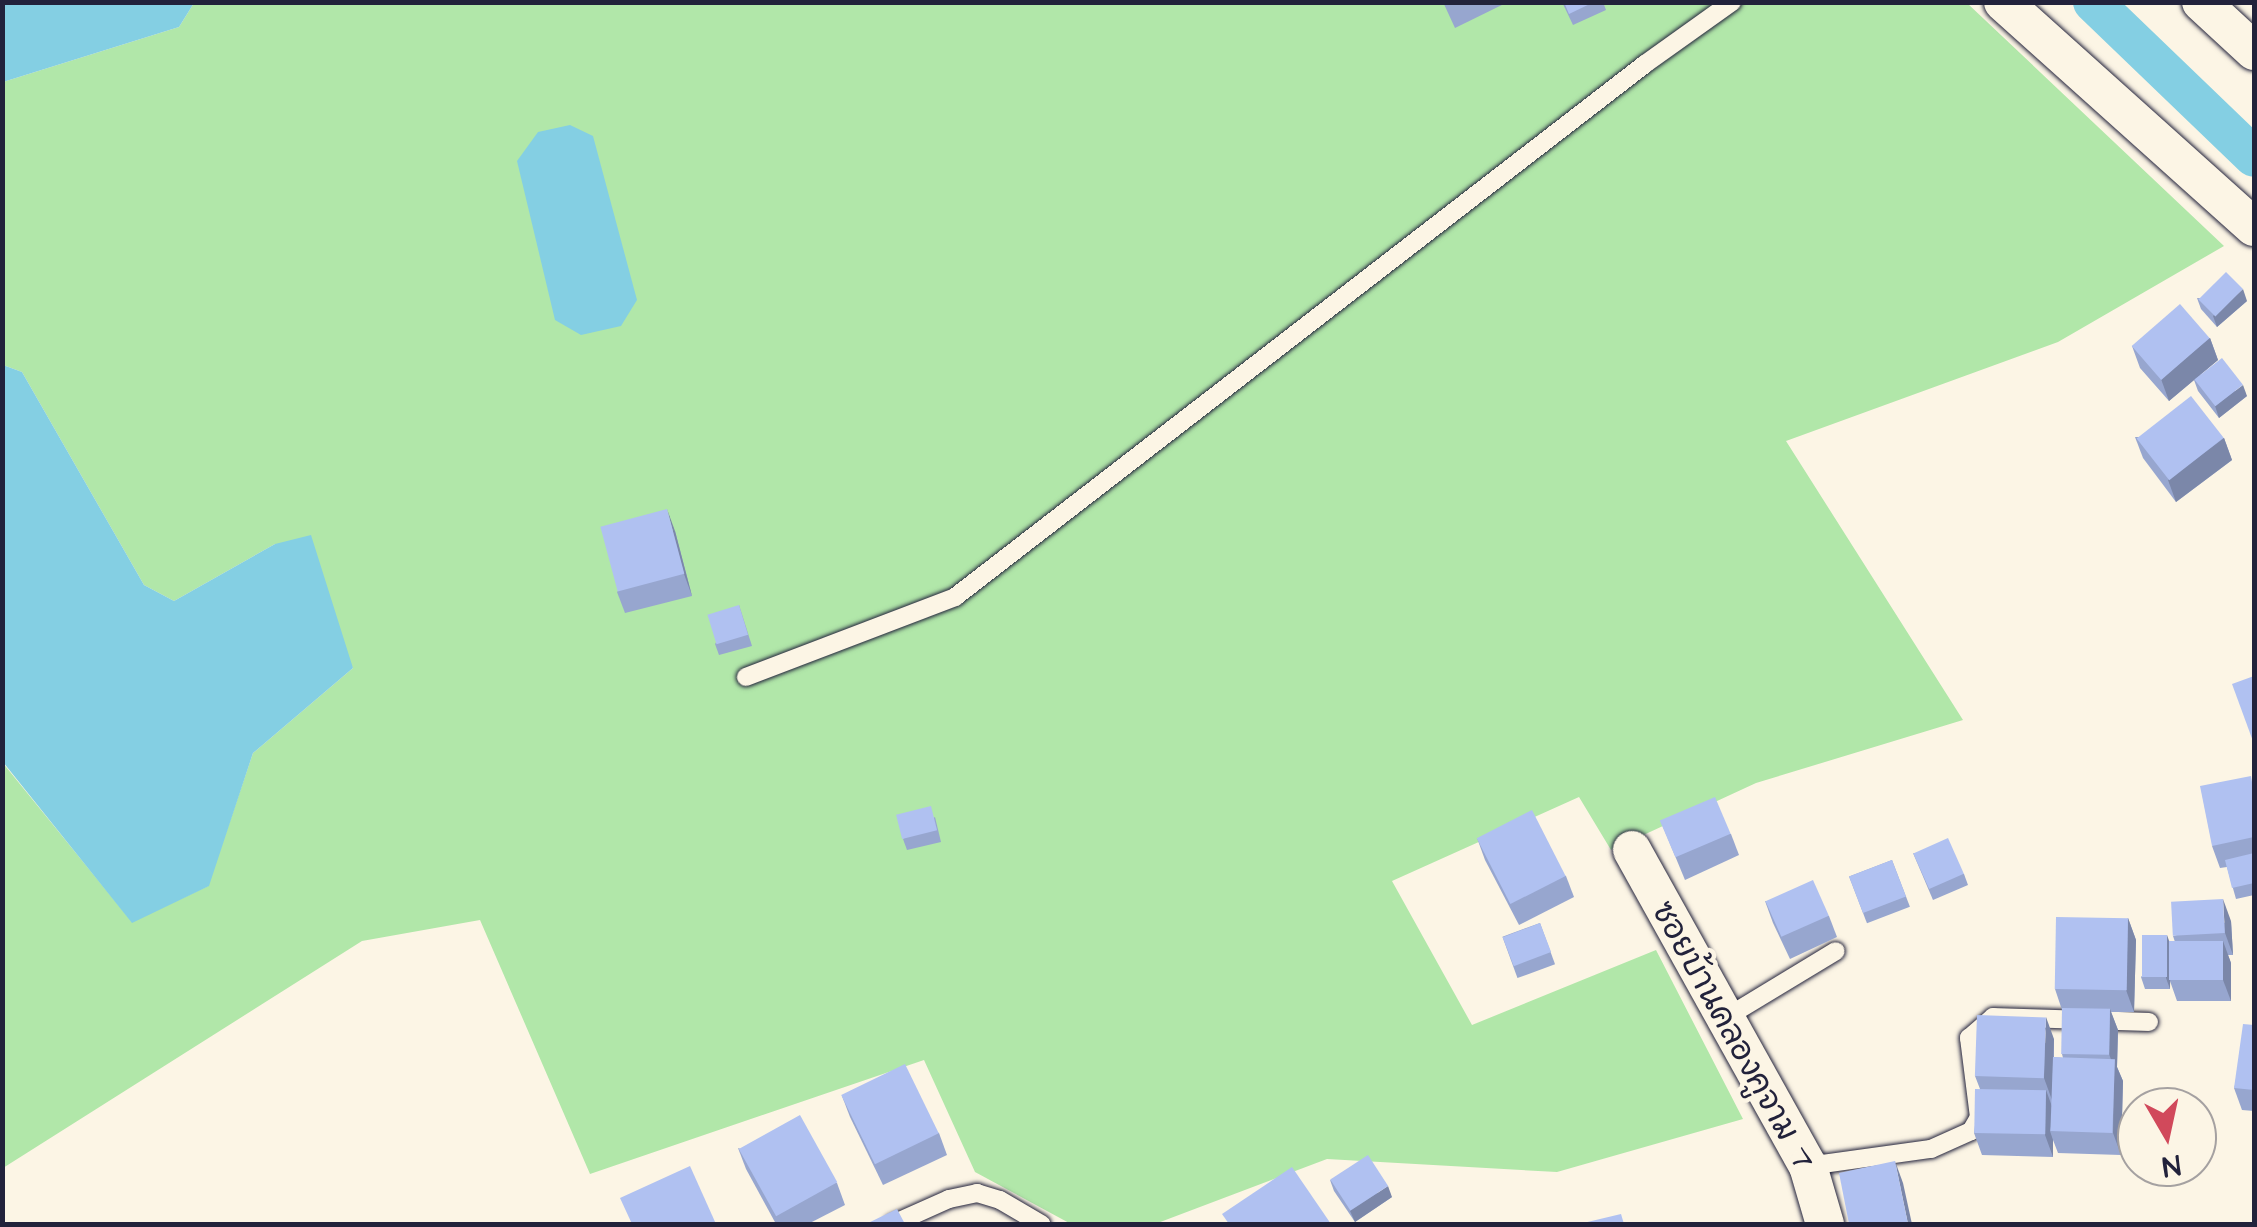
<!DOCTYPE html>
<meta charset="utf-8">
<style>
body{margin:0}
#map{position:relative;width:2257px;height:1227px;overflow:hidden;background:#fcf5e5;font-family:"Architects Daughter","Playpen Sans Thai",sans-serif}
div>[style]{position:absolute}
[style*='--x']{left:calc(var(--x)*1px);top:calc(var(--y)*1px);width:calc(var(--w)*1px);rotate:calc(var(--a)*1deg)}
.green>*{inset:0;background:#b1e7a9}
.water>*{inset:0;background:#84cfe3}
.canal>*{height:40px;margin:-20px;padding:0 20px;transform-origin:20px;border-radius:20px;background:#84cfe3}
.roads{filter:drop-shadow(0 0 2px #22223b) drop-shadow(0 0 2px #22223b)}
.service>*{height:18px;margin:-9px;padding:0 9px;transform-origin:9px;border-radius:9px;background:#fcf5e5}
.minor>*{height:38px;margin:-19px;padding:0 19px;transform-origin:19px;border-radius:19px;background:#fcf5e5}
.wall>*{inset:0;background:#97a6cf;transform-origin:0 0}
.shaded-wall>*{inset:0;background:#7b87a9}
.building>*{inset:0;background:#b0c1f1;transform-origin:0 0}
span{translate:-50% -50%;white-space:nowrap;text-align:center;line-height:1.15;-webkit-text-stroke:9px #fcf5e5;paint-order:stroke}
.street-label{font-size:32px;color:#22223b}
.frame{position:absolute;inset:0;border:5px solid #22223b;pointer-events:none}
.north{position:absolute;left:2117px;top:1087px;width:100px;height:100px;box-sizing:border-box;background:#fcf5e5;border:2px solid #a5a1a1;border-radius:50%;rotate:171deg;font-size:28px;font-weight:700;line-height:40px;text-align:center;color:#22223b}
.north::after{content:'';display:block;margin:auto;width:35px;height:45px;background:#d1495b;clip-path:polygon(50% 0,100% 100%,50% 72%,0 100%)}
</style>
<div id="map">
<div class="green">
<i style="clip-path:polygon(194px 3px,1967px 3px,2224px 246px,2058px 342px,1786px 441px,1963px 720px,1756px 783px,1611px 850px,1579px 797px,1392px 881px,1472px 1025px,1656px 950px,1743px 1119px,1557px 1172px,1327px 1159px,1155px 1224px,1071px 1224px,975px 1172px,924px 1060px,590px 1174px,480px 920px,362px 941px,3px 1168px,2px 762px,132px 922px,208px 886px,253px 753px,353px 668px,275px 544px,174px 601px,144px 585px,22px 372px,3px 365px,3px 82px,179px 27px)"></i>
</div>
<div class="water">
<i style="clip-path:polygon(3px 2px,194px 2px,194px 3px,179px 27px,3px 82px)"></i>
<i style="clip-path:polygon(570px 125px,593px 136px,637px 300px,621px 326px,581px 335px,555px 320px,517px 161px,538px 132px)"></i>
<i style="clip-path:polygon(3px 365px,22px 372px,144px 585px,174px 601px,275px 544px,311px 535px,353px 668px,253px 753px,209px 886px,132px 923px,3px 762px)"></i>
</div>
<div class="canal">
<i style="--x:2093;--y:2;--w:223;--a:43.9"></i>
</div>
<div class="roads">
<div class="service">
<i style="--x:746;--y:677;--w:224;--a:-20.9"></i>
<i style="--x:955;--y:597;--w:872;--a:-37.68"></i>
<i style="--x:1645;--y:64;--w:107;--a:-35.5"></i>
<i style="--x:1727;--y:1017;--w:127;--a:-31.2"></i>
<i style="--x:1808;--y:1166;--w:124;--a:-7.9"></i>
<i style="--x:1931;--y:1149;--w:44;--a:-24.2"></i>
<i style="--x:1971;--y:1131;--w:16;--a:-60"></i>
<i style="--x:1979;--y:1117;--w:80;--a:-97.2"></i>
<i style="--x:1969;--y:1038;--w:32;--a:-41"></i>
<i style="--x:1993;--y:1017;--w:156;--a:1.8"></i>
<i style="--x:893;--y:1224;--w:61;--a:-24.1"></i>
<i style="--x:949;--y:1199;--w:29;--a:-12"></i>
<i style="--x:977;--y:1193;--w:24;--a:17"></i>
<i style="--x:1000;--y:1200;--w:48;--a:30.3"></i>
</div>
<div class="minor">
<i style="--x:2003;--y:2;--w:337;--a:41.9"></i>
<i style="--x:2201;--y:2;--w:72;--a:42.8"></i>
<i style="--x:1632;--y:850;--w:362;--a:60.9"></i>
<i style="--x:1808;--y:1166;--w:60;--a:73.7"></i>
</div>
</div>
<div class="wall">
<i style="clip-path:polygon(1443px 2px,1508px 2px,1455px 28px)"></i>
<i style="clip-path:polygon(1562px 2px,1603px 2px,1606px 10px,1573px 25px)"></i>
<i style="clip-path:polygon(2197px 298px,2247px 301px,2217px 327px,2201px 309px)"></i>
<i style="clip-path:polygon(2210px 338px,2218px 360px,2200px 375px,2247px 396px,2219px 418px,2198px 391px,2194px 380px,2169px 401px,2140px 368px,2132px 346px)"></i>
<i style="clip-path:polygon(2135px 437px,2224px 438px,2232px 460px,2176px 502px,2143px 458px)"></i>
<i style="clip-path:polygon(675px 531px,692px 596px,625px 613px,617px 592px)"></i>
<i style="clip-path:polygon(739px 605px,752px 646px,719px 655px,715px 644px)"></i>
<i style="clip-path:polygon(2254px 786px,2254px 895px,2236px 899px,2227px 867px,2220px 868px,2212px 846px)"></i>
<i style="clip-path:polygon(935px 817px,941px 842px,907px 850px,903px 839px)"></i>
<i style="clip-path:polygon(1661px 822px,1731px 834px,1739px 855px,1685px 880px)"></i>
<i style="clip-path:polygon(1477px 838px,1566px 876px,1574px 897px,1519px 925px,1485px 860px)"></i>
<i style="clip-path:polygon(1913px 853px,1964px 874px,1968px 885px,1933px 900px)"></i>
<i style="left:1892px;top:860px;width:50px;height:46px;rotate:69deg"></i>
<i style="clip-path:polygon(1765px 901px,1829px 916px,1837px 937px,1790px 959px,1773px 923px)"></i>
<i style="clip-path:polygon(2128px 918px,2136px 940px,2134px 1012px,2111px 1012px,2118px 1030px,2117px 1067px,2123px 1081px,2121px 1155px,2058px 1153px,2053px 1140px,2053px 1157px,1982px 1155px,1974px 1133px,1980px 1089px,1975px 1076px,2054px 1039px,2054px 1057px,2063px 1058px,2062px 1054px,2062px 1010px,2055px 989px)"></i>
<i style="clip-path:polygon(2231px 921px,2233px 955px,2228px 955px,2231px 963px,2231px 1001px,2177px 1001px,2170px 981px,2170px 989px,2145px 989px,2141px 977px,2169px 943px,2175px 942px,2173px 936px)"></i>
<i style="left:1540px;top:923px;width:44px;height:40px;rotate:70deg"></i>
<i style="clip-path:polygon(2254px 1025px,2254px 1111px,2242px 1110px,2234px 1088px)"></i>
<i style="clip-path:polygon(842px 1096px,939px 1133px,947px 1155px,883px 1185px,850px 1117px)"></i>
<i style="clip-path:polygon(738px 1148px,837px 1183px,845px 1205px,808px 1224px,776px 1224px,746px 1169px)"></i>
<i style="clip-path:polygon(1330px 1180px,1392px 1197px,1355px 1222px,1334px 1191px)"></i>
</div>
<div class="shaded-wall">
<i style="clip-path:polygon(2243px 289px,2247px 301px,2217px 327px,2213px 316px)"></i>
<i style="clip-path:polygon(2210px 338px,2218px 360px,2169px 401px,2161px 379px)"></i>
<i style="clip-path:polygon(2243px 385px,2247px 396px,2219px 418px,2215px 406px)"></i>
<i style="clip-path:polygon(2224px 438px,2232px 460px,2176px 502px,2168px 480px)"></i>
<i style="clip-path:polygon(667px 509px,675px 531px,692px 596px,684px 574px)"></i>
<i style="clip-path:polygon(2223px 899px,2231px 921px,2233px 955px,2225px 933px)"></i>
<i style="clip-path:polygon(2128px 918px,2136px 940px,2134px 1012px,2126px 990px)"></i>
<i style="clip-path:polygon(2167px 935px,2171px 946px,2170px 989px,2166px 978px)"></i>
<i style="clip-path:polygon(2223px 941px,2231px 963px,2231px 1001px,2223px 980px)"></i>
<i style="clip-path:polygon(2110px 1009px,2118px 1030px,2117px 1067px,2123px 1081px,2121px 1155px,2113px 1133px,2114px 1068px,2109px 1054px)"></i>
<i style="clip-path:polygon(2046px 1017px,2054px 1039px,2052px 1100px,2044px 1078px)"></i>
<i style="clip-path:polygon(2046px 1090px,2054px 1112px,2050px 1131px,2053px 1140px,2053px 1157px,2045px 1135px)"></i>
<i style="clip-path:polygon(1895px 1161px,1903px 1183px,1912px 1224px,1908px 1224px)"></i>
<i style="clip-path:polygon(1388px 1186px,1392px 1197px,1355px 1222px,1350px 1211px)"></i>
</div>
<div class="building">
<i style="clip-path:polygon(1564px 2px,1594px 2px,1569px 14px)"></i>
<i style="left:2226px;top:272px;width:24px;height:39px;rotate:45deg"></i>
<i style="left:2180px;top:304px;width:45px;height:64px;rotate:49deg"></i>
<i style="left:2222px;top:358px;width:34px;height:35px;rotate:52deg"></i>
<i style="left:2191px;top:396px;width:53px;height:69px;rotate:52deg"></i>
<i style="left:667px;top:509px;width:67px;height:69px;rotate:75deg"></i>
<i style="left:739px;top:605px;width:31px;height:33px;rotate:73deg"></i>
<i style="clip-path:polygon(2254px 676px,2254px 744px,2232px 684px)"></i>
<i style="clip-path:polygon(2251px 776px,2254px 794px,2254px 837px,2212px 846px,2200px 786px)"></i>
<i style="left:1715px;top:797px;width:40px;height:60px;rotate:67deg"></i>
<i style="left:931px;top:806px;width:25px;height:36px;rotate:76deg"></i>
<i style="left:1532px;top:810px;width:74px;height:62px;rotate:63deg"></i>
<i style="left:1948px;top:838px;width:39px;height:38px;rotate:66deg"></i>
<i style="clip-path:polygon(2254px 853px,2254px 883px,2232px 888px,2225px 860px)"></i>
<i style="left:1892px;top:860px;width:39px;height:46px;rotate:69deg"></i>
<i style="left:1813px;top:880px;width:39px;height:52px;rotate:66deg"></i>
<i style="left:2223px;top:899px;width:34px;height:52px;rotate:87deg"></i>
<i style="left:2056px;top:917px;width:72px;height:72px;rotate:1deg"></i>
<i style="left:1540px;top:923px;width:31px;height:40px;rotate:69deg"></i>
<i style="left:2142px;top:935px;width:25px;height:42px"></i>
<i style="left:2223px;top:941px;width:39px;height:54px;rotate:90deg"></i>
<i style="left:2062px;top:1008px;width:48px;height:46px;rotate:1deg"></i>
<i style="left:1977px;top:1015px;width:69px;height:61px;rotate:2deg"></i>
<i style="clip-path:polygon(2243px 1024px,2254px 1025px,2254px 1090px,2234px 1088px)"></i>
<i style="left:2053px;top:1057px;width:62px;height:74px;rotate:2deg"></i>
<i style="left:905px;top:1064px;width:77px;height:71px;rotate:64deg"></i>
<i style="left:1975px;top:1089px;width:71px;height:44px;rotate:1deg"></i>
<i style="left:800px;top:1115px;width:77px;height:70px;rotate:61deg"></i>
<i style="left:1368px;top:1155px;width:37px;height:45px;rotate:57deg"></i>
<i style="clip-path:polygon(1895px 1161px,1908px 1224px,1849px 1224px,1839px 1173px)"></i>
<i style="clip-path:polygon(690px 1166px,716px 1224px,632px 1224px,620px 1198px)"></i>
<i style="clip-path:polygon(1292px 1167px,1331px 1224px,1229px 1224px,1222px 1214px)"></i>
<i style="clip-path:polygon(897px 1209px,905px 1224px,866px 1224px)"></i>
<i style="clip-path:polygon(1621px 1214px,1624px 1224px,1579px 1224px)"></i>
</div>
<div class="street-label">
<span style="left:1732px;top:1036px;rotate:61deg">ซอยบ้านคลองคูจาม 7</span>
</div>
<div class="frame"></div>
<div class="north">N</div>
</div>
